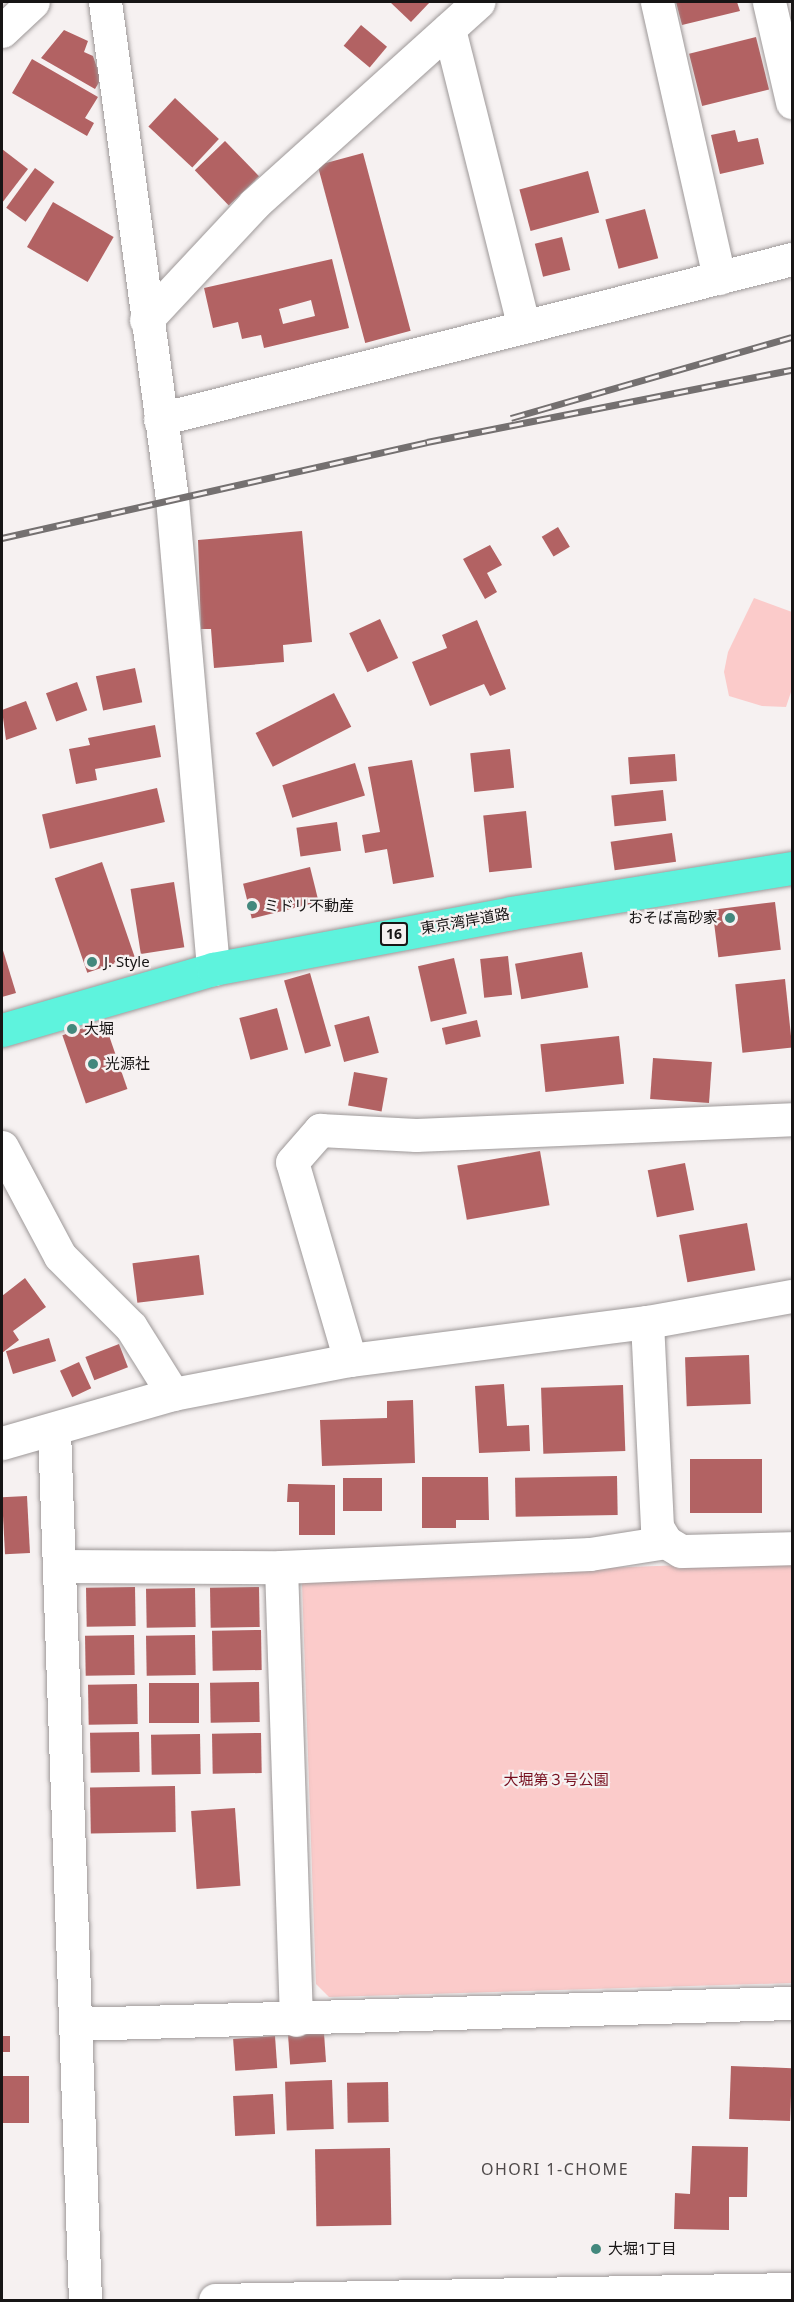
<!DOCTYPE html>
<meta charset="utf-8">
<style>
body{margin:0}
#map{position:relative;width:794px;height:2302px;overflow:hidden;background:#f6f1f1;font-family:"Noto Sans","Noto Sans JP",sans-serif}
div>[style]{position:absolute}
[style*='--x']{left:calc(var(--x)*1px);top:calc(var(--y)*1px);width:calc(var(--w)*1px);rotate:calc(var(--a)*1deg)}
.green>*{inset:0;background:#fbcbca}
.building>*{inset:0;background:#b26263;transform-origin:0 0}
.roads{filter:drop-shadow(0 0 2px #9d9898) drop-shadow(0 0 2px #9d9898)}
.minor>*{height:33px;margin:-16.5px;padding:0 16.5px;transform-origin:16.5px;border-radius:16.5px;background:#fff}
.highway>*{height:33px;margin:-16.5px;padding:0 16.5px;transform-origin:16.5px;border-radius:16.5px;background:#5ef3dd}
.rail>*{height:7px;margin-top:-3.5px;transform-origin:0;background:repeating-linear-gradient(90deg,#f6f1f1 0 14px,#747070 0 28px);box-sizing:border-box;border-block:2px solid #747070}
.dots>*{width:16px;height:16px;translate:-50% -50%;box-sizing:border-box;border:3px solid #f6f1f1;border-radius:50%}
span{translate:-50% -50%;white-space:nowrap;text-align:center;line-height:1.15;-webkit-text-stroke:4.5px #f6f1f1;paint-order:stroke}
.shield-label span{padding:2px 4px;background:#f6f1f1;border:2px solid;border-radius:4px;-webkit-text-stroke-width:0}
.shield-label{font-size:14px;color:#171515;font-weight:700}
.poi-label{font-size:15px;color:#171515}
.left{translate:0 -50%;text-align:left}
.right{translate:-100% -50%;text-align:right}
.street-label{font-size:15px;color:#171515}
.park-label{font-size:15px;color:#771020}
.neighbourhood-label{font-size:16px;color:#4e4949;letter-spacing:1.5px}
.frame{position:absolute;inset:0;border:3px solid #171515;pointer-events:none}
</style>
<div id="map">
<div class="green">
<i style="clip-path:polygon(754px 598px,792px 612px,792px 689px,786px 707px,762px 706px,729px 696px,724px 672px,728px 652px)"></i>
<i style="clip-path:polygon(792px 1561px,792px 1983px,329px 1997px,316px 1984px,302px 1583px,309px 1579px)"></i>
</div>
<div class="building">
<i style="clip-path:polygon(390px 2px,430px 2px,411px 22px)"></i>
<i style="clip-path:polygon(676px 2px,737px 2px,740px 11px,682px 25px)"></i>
<i style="left:361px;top:25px;width:34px;height:27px;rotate:40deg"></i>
<i style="clip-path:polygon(64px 30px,88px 41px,84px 52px,93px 56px,101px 79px,95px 89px,41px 58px)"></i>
<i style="left:756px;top:37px;width:54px;height:69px;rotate:76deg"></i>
<i style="clip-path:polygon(32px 59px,98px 97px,85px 118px,94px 123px,87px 136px,12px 93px)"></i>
<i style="left:175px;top:98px;width:60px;height:39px;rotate:43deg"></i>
<i style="clip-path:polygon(735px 130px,738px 142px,758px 138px,764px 164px,720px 174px,711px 135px)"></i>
<i style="left:225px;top:141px;width:49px;height:42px;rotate:46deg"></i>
<i style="clip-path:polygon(2px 149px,28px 169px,2px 203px)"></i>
<i style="left:363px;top:153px;width:184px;height:47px;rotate:75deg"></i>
<i style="left:35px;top:168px;width:24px;height:49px;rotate:36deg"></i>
<i style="left:588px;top:171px;width:43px;height:71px;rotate:75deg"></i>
<i style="left:53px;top:202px;width:70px;height:52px;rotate:30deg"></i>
<i style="left:645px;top:209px;width:51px;height:41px;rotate:75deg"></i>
<i style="left:562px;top:237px;width:34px;height:28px;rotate:76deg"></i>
<i style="clip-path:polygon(evenodd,332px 259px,349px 328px,264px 348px,261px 335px,242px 339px,238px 322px,213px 328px,204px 288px,332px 259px,311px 300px,315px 316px,283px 324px,279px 309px,311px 300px)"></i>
<i style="left:558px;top:527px;width:23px;height:19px;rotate:59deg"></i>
<i style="clip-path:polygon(302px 531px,312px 642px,283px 645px,284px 662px,214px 668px,211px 629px,201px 629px,198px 540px)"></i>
<i style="clip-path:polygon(490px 545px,502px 565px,487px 573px,497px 592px,485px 599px,463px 559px)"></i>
<i style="left:380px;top:619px;width:43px;height:34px;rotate:65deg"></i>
<i style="clip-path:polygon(477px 620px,506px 689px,490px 696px,484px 684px,430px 706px,412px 662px,447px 648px,442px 635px)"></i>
<i style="left:135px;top:668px;width:35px;height:40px;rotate:78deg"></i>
<i style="left:77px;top:682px;width:30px;height:33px;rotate:70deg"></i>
<i style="left:334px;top:693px;width:38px;height:88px;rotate:63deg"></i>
<i style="clip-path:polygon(26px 701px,37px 729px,6px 740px,2px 710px)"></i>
<i style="clip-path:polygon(155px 725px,161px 757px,95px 769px,97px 780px,76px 784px,69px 749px,90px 745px,88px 738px)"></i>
<i style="left:510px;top:749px;width:39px;height:40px;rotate:84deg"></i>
<i style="left:675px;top:754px;width:27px;height:47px;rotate:86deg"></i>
<i style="clip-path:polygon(412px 760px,434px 877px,393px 884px,387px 849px,365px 853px,362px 835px,380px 832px,368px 767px)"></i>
<i style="left:355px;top:763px;width:34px;height:76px;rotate:73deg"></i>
<i style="left:157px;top:788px;width:35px;height:118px;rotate:77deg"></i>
<i style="left:663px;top:790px;width:31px;height:52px;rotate:84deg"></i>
<i style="left:526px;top:811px;width:57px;height:43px;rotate:84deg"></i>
<i style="left:337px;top:822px;width:29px;height:41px;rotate:82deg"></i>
<i style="left:672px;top:833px;width:29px;height:62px;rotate:82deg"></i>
<i style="left:102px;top:862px;width:100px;height:50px;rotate:71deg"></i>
<i style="left:310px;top:867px;width:36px;height:69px;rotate:76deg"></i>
<i style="left:174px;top:882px;width:66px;height:44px;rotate:81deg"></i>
<i style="left:775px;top:902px;width:48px;height:63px;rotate:83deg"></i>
<i style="clip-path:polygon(2px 947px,16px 993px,2px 997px)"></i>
<i style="left:582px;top:952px;width:36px;height:68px;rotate:80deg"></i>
<i style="left:508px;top:956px;width:39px;height:28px;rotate:84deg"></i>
<i style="left:454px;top:958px;width:57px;height:37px;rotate:77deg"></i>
<i style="left:310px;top:973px;width:76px;height:27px;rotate:74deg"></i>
<i style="left:785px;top:979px;width:69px;height:50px;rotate:84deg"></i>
<i style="left:277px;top:1008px;width:43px;height:39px;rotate:75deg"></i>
<i style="left:369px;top:1016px;width:38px;height:36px;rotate:75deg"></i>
<i style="left:477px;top:1020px;width:17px;height:36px;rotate:77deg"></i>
<i style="left:104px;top:1021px;width:72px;height:44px;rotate:71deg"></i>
<i style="left:619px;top:1036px;width:48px;height:79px;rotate:84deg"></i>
<i style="left:653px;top:1058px;width:59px;height:41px;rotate:4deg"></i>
<i style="left:354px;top:1072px;width:34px;height:34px;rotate:10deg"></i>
<i style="left:540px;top:1151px;width:55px;height:84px;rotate:80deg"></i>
<i style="left:685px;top:1163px;width:48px;height:38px;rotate:79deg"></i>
<i style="left:747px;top:1223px;width:48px;height:69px;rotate:80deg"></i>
<i style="left:199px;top:1255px;width:40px;height:67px;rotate:83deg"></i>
<i style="clip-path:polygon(25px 1278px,46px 1307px,13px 1331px,19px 1340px,2px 1353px,2px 1296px)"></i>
<i style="left:49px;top:1338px;width:24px;height:45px;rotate:73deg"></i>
<i style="left:119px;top:1344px;width:25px;height:36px;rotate:69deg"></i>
<i style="left:749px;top:1355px;width:49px;height:64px;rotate:88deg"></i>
<i style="left:79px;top:1362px;width:29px;height:21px;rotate:65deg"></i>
<i style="clip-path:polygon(504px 1384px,507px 1426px,529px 1425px,530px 1451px,479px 1453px,475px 1386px)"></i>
<i style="left:623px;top:1385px;width:66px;height:82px;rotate:88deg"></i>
<i style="clip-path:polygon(413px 1400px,415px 1463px,322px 1466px,320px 1420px,387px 1418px,387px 1401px)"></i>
<i style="left:690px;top:1459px;width:72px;height:54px"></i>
<i style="left:617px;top:1476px;width:39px;height:102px;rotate:89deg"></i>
<i style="clip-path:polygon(422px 1477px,488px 1477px,489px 1520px,456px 1520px,456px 1528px,422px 1528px)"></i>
<i style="left:382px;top:1478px;width:33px;height:39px;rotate:90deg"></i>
<i style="clip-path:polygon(288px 1484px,335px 1485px,335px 1535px,299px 1535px,299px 1502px,287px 1502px)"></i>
<i style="left:27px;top:1496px;width:57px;height:25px;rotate:87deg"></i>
<i style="left:135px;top:1587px;width:39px;height:49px;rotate:89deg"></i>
<i style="left:259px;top:1587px;width:40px;height:49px;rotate:89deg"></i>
<i style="left:195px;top:1588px;width:39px;height:49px;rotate:89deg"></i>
<i style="left:261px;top:1630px;width:40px;height:49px;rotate:89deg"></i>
<i style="left:134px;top:1635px;width:40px;height:49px;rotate:89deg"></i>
<i style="left:195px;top:1635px;width:40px;height:49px;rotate:89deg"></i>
<i style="left:259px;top:1682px;width:40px;height:49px;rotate:89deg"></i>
<i style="left:199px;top:1683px;width:40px;height:50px;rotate:90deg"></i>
<i style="left:137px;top:1684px;width:40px;height:49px;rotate:89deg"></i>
<i style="left:139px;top:1732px;width:40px;height:49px;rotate:89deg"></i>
<i style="left:261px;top:1733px;width:40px;height:49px;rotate:89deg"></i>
<i style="left:200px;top:1734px;width:40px;height:49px;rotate:89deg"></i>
<i style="left:175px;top:1786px;width:46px;height:85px;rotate:89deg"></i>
<i style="left:235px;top:1808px;width:78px;height:44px;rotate:86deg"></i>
<i style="left:324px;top:2033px;width:29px;height:36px;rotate:86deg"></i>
<i style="left:2px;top:2036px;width:8px;height:16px"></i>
<i style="left:275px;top:2036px;width:32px;height:42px;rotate:86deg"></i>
<i style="left:731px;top:2066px;width:61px;height:53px;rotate:2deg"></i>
<i style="left:2px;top:2076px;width:27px;height:47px"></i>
<i style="left:332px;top:2080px;width:49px;height:47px;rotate:88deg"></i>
<i style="left:388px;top:2082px;width:40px;height:41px;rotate:89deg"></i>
<i style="left:273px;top:2094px;width:40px;height:40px;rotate:87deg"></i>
<i style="clip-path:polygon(692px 2146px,748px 2147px,747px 2197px,729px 2197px,729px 2230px,674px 2229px,675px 2193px,690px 2194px)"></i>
<i style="left:390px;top:2148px;width:77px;height:75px;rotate:89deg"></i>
</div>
<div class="roads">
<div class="minor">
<i style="--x:105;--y:2;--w:501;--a:82.32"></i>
<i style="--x:172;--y:499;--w:472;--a:85"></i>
<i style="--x:657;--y:2;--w:283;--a:77.3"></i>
<i style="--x:769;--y:2;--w:103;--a:77"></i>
<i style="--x:449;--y:29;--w:307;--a:75.9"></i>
<i style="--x:2;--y:31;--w:42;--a:-43.1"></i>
<i style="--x:146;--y:320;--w:158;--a:-47"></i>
<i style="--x:254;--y:204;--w:302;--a:-42"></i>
<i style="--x:160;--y:419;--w:652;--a:-14.21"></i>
<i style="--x:2;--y:1147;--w:123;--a:62"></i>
<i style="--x:60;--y:1256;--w:100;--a:45"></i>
<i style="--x:131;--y:1327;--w:79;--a:57.9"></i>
<i style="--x:647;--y:1322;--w:205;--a:87.2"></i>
<i style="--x:657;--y:1527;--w:17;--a:59"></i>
<i style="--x:666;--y:1542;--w:17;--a:31"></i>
<i style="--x:681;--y:1551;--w:111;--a:-1.5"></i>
<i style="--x:350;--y:1360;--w:206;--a:-106.3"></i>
<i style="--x:292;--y:1162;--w:43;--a:-48.8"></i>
<i style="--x:320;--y:1130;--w:96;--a:3"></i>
<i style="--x:416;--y:1135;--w:376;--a:-2.4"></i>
<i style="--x:54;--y:1430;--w:871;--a:87.96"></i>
<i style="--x:2;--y:1443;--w:178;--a:-16"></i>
<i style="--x:173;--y:1394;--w:180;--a:-10.9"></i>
<i style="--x:350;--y:1360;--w:299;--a:-7.3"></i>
<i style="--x:647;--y:1322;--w:147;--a:-10.2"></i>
<i style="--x:59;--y:1566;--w:222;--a:0.3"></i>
<i style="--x:281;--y:1567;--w:309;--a:-2.4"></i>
<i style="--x:590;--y:1554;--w:77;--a:-9"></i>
<i style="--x:281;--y:1567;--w:453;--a:88.1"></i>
<i style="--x:75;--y:2024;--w:717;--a:-1.68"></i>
<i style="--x:215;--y:2300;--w:577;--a:-1.09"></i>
</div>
<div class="highway">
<i style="--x:2;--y:1030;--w:220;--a:-16.1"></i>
<i style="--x:213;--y:969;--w:303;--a:-10.6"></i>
<i style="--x:511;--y:913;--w:285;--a:-9.1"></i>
</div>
</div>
<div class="rail">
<i style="--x:511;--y:418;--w:292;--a:-16.1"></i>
<i style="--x:2;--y:538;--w:436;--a:-12.7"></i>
<i style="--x:427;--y:442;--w:372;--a:-11.2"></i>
</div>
<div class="dots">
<i style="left:252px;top:906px;background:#43887d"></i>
<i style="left:730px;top:918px;background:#43887d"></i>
<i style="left:92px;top:962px;background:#43887d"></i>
<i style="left:72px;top:1029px;background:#43887d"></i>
<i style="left:93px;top:1064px;background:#43887d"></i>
<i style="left:596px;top:2249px;background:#43887d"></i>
</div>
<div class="shield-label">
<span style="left:394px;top:934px">16</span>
</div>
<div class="poi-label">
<span class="left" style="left:264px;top:906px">ミドリ不動産</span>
<span class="right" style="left:718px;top:918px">おそば高砂家</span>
<span class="left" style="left:104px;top:962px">J. Style</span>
<span class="left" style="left:84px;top:1029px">大堀</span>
<span class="left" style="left:105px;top:1064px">光源社</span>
<span class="left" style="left:608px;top:2249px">大堀1丁目</span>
</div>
<div class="street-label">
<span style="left:465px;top:921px;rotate:-10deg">東京湾岸道路</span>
</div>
<div class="park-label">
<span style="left:556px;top:1780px">大堀第３号公園</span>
</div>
<div class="neighbourhood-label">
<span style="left:555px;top:2169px">OHORI 1-CHOME</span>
</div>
<div class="frame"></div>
</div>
